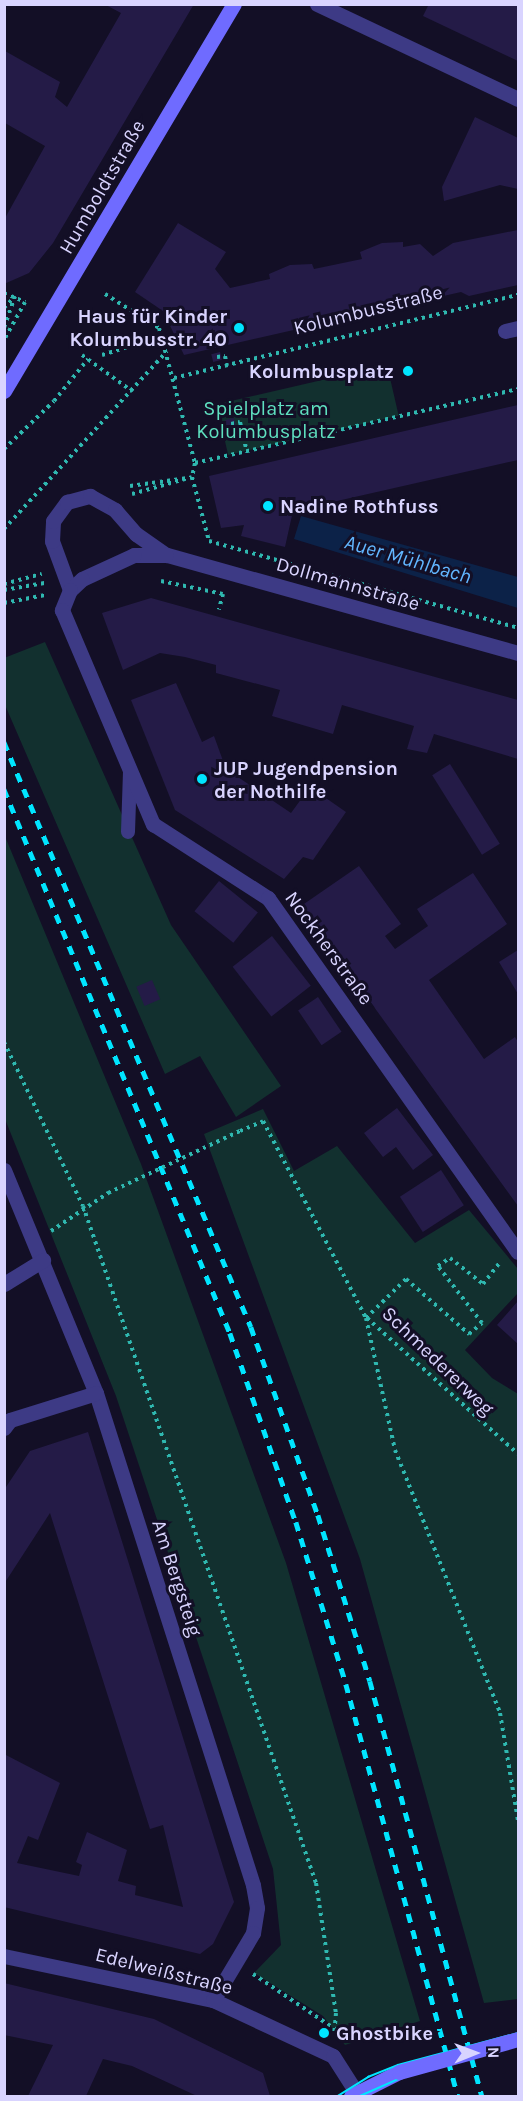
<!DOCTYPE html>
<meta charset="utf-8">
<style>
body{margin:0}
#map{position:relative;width:523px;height:2101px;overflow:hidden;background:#130f26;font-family:Karla,sans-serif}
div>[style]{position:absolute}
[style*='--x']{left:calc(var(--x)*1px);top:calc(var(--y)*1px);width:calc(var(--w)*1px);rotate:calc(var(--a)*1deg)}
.green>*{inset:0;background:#12302f;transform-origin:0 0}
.water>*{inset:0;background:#0c2248}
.building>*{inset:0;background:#241b47;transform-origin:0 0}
.path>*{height:4px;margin-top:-2px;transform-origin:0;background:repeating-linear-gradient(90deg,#2fb8b0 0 3px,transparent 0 7.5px)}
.service>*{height:14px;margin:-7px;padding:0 7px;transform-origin:7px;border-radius:7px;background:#3d3a85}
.minor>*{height:15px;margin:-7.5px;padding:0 7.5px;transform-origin:7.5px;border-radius:7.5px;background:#3d3a85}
.tertiary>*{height:15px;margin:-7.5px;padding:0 7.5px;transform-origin:7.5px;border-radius:7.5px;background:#3d3a85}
.secondary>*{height:15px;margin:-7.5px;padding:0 7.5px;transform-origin:7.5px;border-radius:7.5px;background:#6f6bff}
.tram>*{height:1.5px;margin:-0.75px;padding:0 0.75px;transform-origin:0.75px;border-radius:0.75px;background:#00e5ff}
.rail>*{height:4.5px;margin-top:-2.25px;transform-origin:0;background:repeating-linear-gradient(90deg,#00e5ff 0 9px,transparent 0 17px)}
.path-bridge>*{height:4px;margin-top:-2px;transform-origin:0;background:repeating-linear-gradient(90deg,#2fb8b0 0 3px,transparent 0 7.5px)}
.secondary-bridge>*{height:15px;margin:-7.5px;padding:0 7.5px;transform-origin:7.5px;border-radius:7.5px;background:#6f6bff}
.dots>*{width:16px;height:16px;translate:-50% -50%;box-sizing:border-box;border:3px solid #130f26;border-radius:50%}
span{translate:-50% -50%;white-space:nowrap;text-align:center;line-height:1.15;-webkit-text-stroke:6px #130f26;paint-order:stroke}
.street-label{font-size:20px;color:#d9d4ff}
.poi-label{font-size:20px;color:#d9d4ff;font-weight:700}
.right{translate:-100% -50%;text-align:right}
.left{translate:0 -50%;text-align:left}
.park-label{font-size:20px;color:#5fe0c0}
.water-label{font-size:21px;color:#62b6ff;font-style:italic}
.frame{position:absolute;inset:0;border:6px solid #d9d4ff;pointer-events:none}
.north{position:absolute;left:445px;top:2023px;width:60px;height:60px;-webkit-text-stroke:4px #130f26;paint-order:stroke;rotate:89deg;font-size:16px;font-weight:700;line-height:24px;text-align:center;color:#d9d4ff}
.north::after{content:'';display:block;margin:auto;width:21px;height:27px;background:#d9d4ff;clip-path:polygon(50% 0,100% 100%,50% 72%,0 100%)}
</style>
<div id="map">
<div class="green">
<i style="left:387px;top:365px;width:52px;height:175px;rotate:77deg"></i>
<i style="clip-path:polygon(45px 642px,171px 925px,281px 1086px,236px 1117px,200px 1056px,165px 1074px,5px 705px,4px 658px)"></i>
<i style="clip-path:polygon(4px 834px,141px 1164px,286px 1563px,420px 2021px,345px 2045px,323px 2016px,254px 1973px,281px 1945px,273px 1869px,116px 1396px,5px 1119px)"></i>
<i style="clip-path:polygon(263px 1109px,294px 1171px,337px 1146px,415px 1243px,469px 1210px,518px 1269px,518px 1293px,465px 1350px,492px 1378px,518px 1394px,518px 1999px,484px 2003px,360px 1559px,204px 1134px)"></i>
</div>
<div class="water">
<i style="clip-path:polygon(301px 516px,518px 577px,518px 608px,294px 539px)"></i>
</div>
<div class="building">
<i style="clip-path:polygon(104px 4px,194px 4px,53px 243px,29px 273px,4px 284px,4px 220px,45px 146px,5px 123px,5px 51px,60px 82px,55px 97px,67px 107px,121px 13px)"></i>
<i style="clip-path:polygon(429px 4px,518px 4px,518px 61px,423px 16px)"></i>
<i style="clip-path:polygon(475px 117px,518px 138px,518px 189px,500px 185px,444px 201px,442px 187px)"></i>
<i style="clip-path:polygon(178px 223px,226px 252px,215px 269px,230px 288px,270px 279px,269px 274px,290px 265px,312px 264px,314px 269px,362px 259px,360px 252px,382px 243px,403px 242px,403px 247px,420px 244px,433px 256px,453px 243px,518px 230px,518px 285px,469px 296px,461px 292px,184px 355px,163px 311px,135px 292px)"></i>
<i style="left:220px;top:352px;width:8px;height:9px;rotate:76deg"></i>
<i style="clip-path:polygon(518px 405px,518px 460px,293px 511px,285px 547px,241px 536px,244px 525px,221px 528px,209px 476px)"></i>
<i style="left:234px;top:418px;width:9px;height:9px;rotate:77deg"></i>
<i style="clip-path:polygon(151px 598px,518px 700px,518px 759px,434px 734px,427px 753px,407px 749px,414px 726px,342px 705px,333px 734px,272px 716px,280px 690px,216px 673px,216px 665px,185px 657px,160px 653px,123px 670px,102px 613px)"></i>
<i style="clip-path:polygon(176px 683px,202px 742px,214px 736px,226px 769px,291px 813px,310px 787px,346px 812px,313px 860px,303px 857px,284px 879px,175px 810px,131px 700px)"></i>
<i style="left:450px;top:764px;width:94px;height:21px;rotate:58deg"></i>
<i style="clip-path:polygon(359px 866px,401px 924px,385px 936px,395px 949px,428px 926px,417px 909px,473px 873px,507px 924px,429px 980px,484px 1059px,515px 1037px,518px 1042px,518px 1206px,301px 906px)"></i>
<i style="left:219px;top:881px;width:50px;height:39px;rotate:39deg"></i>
<i style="left:272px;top:936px;width:63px;height:50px;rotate:52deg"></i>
<i style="clip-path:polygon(518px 950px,518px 994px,499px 962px)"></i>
<i style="left:152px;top:980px;width:21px;height:17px;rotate:67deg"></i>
<i style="left:318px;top:997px;width:42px;height:24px;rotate:56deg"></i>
<i style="clip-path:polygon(397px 1108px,433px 1155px,413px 1170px,396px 1147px,383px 1157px,364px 1133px)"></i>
<i style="left:441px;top:1170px;width:42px;height:49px;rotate:57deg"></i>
<i style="clip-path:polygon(518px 1301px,518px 1344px,497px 1325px)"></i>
<i style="clip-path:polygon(88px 1432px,234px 1902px,213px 1944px,200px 1954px,4px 1907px,4px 1754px,60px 1783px,38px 1840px,28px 1836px,17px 1863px,79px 1876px,82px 1865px,76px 1862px,87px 1832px,127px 1850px,118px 1881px,136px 1886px,135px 1895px,183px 1907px,163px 1825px,150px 1829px,50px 1513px,4px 1584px,4px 1490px,30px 1451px)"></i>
<i style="clip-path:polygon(4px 1983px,154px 2019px,263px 2073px,270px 2096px,197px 2096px,132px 2066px,103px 2059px,86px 2096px,28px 2096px,53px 2045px,4px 2035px)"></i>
</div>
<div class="path">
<i style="--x:4;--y:293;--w:23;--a:23"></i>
<i style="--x:25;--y:302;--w:43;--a:118.9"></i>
<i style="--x:105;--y:294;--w:64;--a:32.2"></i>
<i style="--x:159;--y:328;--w:140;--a:75.1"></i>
<i style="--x:195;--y:463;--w:14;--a:102"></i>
<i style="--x:192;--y:477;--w:66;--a:75.1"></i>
<i style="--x:209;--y:541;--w:321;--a:15.7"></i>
<i style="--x:4;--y:308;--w:16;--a:-47"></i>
<i style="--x:15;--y:296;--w:34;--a:109"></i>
<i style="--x:100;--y:346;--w:62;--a:-9.3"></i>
<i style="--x:82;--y:355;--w:62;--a:35.8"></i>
<i style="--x:102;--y:355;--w:63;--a:-17.6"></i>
<i style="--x:217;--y:357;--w:8;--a:-7"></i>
<i style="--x:225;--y:356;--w:10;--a:79"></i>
<i style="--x:174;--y:378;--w:354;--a:-13.6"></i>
<i style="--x:231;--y:424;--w:9;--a:-13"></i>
<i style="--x:240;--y:422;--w:31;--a:77"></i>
<i style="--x:4;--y:449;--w:69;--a:-43.8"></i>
<i style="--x:54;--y:401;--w:54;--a:-51"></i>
<i style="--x:195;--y:463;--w:331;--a:-12.9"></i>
<i style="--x:130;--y:486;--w:58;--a:-8"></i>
<i style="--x:132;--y:494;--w:62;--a:-15.8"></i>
<i style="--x:4;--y:529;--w:241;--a:-47.5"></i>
<i style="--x:161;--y:581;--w:63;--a:11.8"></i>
<i style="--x:223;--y:594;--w:16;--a:105"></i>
<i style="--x:4;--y:584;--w:39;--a:-15"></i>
<i style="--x:4;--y:590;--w:41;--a:-9.9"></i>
<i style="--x:4;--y:603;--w:42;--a:-11"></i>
<i style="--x:4;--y:1042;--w:182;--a:64.3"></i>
<i style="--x:83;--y:1206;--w:716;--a:71.01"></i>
<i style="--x:316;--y:1883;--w:132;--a:81.3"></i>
<i style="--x:336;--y:2013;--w:21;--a:95"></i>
<i style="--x:240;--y:1131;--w:25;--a:-23"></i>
<i style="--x:263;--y:1121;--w:222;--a:62.4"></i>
<i style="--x:366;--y:1318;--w:135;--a:77.6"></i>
<i style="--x:395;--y:1450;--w:283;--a:68.2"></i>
<i style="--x:500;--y:1713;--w:109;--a:80.5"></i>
<i style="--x:51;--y:1231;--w:69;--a:-33.7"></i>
<i style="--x:366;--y:1318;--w:56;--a:-44.3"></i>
<i style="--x:406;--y:1279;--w:84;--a:41.1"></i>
<i style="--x:469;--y:1334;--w:17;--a:-40"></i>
<i style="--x:482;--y:1323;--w:72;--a:-127.7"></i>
<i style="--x:438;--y:1266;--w:14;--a:-34"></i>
<i style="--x:450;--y:1258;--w:42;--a:38.2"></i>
<i style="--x:483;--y:1284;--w:28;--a:-52"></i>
<i style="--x:367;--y:1318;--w:203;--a:42"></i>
<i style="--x:253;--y:1974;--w:99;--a:33.9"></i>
</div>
<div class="service">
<i style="--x:128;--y:832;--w:61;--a:-88.1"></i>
</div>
<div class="minor">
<i style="--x:505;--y:331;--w:13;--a:-13"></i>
<i style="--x:70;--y:590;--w:52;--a:-110.2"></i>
<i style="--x:52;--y:541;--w:20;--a:-87"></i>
<i style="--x:53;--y:521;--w:24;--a:-54"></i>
<i style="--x:67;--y:502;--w:24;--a:-15"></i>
<i style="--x:90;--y:496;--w:29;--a:29"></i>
<i style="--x:115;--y:510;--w:32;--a:49"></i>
<i style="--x:136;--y:534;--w:37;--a:35"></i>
<i style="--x:518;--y:653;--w:365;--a:-164.4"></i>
<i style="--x:166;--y:555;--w:32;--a:180"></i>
<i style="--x:134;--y:555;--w:57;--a:155.2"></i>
<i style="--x:82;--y:579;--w:16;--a:137"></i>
<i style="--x:70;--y:590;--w:22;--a:112"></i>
<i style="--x:62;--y:610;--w:233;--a:67"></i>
<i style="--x:153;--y:824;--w:137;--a:32.8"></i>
<i style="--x:268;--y:898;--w:433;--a:54.8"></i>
<i style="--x:4;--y:1170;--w:241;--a:67.6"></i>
<i style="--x:96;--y:1393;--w:516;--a:72.3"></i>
<i style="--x:253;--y:1885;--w:23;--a:80"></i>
<i style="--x:257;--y:1908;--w:25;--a:99"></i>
<i style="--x:253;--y:1933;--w:78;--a:120.8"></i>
<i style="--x:4;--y:1284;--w:46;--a:-31.6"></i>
<i style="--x:4;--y:1428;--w:10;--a:-53"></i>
<i style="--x:10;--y:1420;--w:90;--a:-17.4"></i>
<i style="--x:4;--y:1956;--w:214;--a:11.9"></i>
<i style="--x:213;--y:2000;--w:132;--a:25"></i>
<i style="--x:333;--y:2056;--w:43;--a:57.4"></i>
</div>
<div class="tertiary">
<i style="--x:317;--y:4;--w:222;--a:25.3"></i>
</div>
<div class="secondary">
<i style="--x:4;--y:391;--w:450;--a:-59.3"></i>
<i style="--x:351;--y:2096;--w:54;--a:-26.6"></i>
</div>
<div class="tram">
<i style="--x:338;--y:2096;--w:36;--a:-32"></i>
<i style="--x:368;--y:2077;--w:32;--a:-22"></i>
<i style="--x:398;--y:2065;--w:124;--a:-14.9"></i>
<i style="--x:360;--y:2096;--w:45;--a:-23.7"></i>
<i style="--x:401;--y:2078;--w:122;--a:-15.8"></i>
</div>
<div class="rail">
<i style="--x:4;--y:742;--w:635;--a:67.11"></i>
<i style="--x:251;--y:1327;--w:200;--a:70.4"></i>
<i style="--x:318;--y:1515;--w:174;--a:72.6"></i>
<i style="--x:370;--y:1681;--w:430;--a:74.9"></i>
<i style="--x:4;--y:789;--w:589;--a:67.44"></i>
<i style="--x:230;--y:1333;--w:200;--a:70.8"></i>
<i style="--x:296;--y:1522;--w:170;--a:72.8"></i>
<i style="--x:346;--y:1684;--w:427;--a:74.8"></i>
</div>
<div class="path-bridge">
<i style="--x:108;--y:1193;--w:146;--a:-25.2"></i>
</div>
<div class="secondary-bridge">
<i style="--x:399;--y:2072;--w:123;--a:-15.5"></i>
</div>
<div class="dots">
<i style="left:239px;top:328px;background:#00e5ff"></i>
<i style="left:408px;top:371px;background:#00e5ff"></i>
<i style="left:268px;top:506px;background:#00e5ff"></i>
<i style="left:202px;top:779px;background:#00e5ff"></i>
<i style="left:324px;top:2033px;background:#00e5ff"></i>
</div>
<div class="street-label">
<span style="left:102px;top:187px;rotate:-60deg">Humboldtstraße</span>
<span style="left:368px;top:310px;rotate:-14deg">Kolumbusstraße</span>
<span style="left:348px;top:584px;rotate:16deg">Dollmannstraße</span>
<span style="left:329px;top:948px;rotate:54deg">Nockherstraße</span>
<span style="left:438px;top:1361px;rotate:44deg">Schmedererweg</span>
<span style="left:177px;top:1578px;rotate:72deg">Am Bergsteig</span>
<span style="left:164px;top:1971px;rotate:14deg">Edelweißstraße</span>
</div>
<div class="poi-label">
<span class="right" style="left:227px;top:328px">Haus für Kinder<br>Kolumbusstr. 40</span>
<span class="right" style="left:394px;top:371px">Kolumbusplatz</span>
<span class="left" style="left:280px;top:506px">Nadine Rothfuss</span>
<span class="left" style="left:214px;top:780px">JUP Jugendpension<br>der Nothilfe</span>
<span class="left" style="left:336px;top:2033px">Ghostbike</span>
</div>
<div class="park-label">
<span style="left:266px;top:420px">Spielplatz am<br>Kolumbusplatz</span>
</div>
<div class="water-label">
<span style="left:408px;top:559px;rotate:16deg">Auer Mühlbach</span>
</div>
<div class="frame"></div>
<div class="north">N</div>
</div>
